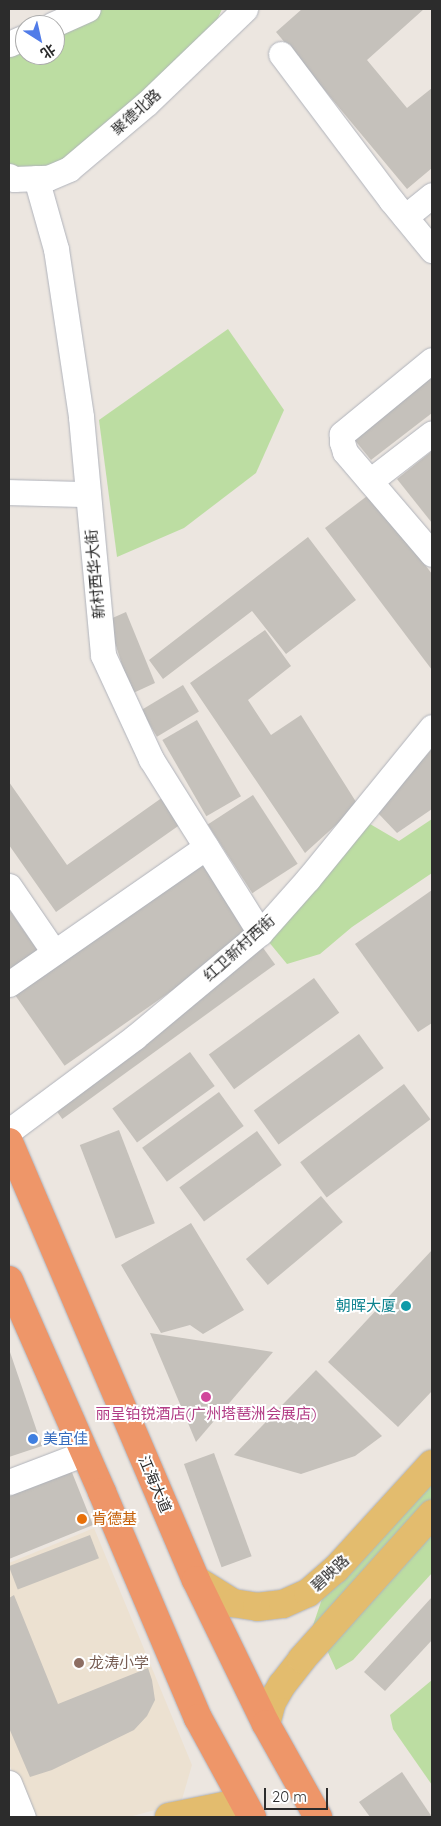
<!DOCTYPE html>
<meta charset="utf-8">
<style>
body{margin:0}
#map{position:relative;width:441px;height:1826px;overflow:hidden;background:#ece6e0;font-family:Quicksand,"Noto Sans SC",sans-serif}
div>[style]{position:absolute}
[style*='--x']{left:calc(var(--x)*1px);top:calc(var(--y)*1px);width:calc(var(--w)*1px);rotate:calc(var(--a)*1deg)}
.education>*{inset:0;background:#ece1d1}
.green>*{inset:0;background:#bcdda2}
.building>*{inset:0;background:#c5c1bb;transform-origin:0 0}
.roads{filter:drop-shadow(0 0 1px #b0b3bb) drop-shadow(0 0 1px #b0b3bb)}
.minor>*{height:25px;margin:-12.5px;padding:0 12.5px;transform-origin:12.5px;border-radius:12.5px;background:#fff}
.major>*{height:28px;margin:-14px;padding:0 14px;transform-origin:14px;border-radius:14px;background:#e3bc6e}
.highway>*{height:28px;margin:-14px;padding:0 14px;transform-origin:14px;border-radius:14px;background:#ee9669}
.dots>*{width:14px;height:14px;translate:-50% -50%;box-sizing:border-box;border:2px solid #fff;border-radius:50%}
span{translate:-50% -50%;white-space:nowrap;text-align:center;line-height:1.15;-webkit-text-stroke:4px #fff;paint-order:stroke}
.street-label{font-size:15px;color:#2c2c2c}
.culture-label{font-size:15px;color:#0d838f}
.right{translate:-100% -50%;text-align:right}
.hotel-label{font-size:15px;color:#b23c85}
.shop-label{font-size:15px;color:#366cbe}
.left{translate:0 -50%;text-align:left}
.food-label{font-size:15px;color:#c56008}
.education-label{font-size:15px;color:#785e54}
.frame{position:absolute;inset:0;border:10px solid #2c2c2c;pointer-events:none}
.north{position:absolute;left:15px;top:15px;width:50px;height:50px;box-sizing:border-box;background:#fff;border:1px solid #ababab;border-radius:50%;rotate:145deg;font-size:14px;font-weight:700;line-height:20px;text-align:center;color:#2c2c2c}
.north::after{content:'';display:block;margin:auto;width:18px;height:22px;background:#517ce8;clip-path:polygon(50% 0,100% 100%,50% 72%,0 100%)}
.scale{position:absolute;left:264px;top:1788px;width:64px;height:22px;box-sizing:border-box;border:2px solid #2c2c2c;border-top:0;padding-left:6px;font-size:15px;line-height:18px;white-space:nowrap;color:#2c2c2c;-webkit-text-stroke:4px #fff;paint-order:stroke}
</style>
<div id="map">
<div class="education">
<i style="clip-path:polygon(94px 1528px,192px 1765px,181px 1803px,129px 1817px,31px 1817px,9px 1764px,9px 1563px)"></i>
</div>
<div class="green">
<i style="clip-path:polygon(103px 9px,222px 9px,217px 20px,86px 148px,59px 165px,9px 168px,9px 50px,25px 43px,25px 55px,55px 55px,55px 29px)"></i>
<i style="clip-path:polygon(228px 329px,284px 410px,256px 473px,184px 528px,117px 557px,99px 420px)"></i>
<i style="clip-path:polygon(432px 819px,432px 873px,352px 927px,320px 954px,287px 964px,268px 941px,280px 914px,370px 824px,399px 841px)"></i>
<i style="clip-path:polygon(432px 1470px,432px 1506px,307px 1643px,326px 1587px)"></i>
<i style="clip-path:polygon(432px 1534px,432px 1573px,353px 1660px,336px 1670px,326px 1648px)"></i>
<i style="clip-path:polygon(432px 1680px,432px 1785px,393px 1729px,390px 1715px)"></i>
</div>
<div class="building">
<i style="clip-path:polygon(302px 9px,424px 9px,367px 60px,407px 108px,432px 88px,432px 168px,407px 189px,276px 32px)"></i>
<i style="clip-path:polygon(432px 376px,432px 413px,371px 460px,353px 438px)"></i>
<i style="clip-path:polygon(432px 451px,432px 523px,397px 479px)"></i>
<i style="clip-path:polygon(371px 493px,432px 574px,432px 670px,325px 528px)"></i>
<i style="clip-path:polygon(308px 537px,356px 600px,286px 654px,252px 611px,163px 679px,149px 660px)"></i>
<i style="clip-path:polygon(126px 612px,155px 683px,131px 694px,108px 620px)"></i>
<i style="clip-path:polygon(265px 630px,291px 666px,248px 700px,271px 735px,301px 715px,358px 805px,305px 853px,190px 683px)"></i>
<i style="left:183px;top:685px;width:31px;height:49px;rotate:59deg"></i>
<i style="left:197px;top:720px;width:88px;height:40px;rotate:60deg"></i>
<i style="clip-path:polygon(432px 749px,432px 809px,397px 833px,376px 811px)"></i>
<i style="clip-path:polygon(9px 782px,67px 865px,163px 797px,181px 824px,56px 912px,9px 845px)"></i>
<i style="left:253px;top:795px;width:82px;height:54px;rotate:57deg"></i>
<i style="left:203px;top:859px;width:90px;height:232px;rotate:55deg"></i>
<i style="clip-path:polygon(432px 890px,432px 1023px,418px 1032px,355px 944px)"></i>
<i style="clip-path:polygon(9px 909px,40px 954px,9px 976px)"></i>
<i style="left:261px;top:945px;width:24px;height:263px;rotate:54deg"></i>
<i style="left:314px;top:978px;width:43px;height:130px;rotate:54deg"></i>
<i style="left:359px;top:1034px;width:42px;height:130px;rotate:54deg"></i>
<i style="left:190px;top:1052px;width:42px;height:96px;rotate:54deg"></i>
<i style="left:404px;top:1084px;width:44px;height:130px;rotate:53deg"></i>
<i style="left:219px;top:1092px;width:42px;height:95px;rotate:54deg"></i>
<i style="left:119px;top:1130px;width:100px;height:42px;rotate:69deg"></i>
<i style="left:257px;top:1131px;width:42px;height:96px;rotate:54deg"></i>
<i style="left:321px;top:1196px;width:34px;height:98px;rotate:50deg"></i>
<i style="clip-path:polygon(191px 1223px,244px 1310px,203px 1334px,190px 1325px,161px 1333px,121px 1265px)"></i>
<i style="clip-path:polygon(432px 1250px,432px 1391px,398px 1427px,328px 1362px)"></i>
<i style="clip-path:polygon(150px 1333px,273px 1352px,196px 1442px)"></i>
<i style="clip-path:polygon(10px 1352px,42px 1446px,9px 1457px,9px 1353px)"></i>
<i style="clip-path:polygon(316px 1370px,382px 1436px,355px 1456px,301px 1474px,234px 1455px)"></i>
<i style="left:214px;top:1453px;width:110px;height:32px;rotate:70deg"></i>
<i style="clip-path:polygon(71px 1470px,93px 1525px,9px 1559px,9px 1496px)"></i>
<i style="left:90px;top:1535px;width:25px;height:87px;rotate:69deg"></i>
<i style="clip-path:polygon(14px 1595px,58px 1704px,148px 1668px,152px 1680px,155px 1700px,147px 1716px,134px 1730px,52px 1770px,30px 1777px,9px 1728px,9px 1598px)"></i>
<i style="clip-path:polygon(432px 1597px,432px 1640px,385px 1691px,364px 1672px)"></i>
<i style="clip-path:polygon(402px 1772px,432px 1817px,370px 1817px,359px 1802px)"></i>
</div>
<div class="roads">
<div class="minor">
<i style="--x:52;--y:25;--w:39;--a:-24"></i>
<i style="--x:9;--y:44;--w:17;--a:-24"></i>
<i style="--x:281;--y:54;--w:183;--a:53"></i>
<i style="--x:391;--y:200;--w:65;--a:50.6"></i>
<i style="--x:9;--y:176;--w:6;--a:31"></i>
<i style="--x:14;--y:179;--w:34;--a:-2"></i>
<i style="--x:48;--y:178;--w:23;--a:-23"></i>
<i style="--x:69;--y:169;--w:102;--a:-40.2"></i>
<i style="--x:147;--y:103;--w:136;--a:-43.8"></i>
<i style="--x:36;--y:178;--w:74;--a:74.3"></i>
<i style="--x:56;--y:249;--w:170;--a:81.5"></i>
<i style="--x:81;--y:417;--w:239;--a:84.7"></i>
<i style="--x:103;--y:655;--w:115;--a:65.2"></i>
<i style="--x:151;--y:759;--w:205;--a:57.9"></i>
<i style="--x:405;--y:217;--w:35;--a:-39"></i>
<i style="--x:432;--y:360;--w:117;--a:140.6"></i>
<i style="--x:342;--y:434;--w:8;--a:90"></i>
<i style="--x:342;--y:442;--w:10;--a:73"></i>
<i style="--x:345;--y:452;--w:134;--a:49.5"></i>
<i style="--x:370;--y:481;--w:78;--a:-37.7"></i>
<i style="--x:9;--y:492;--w:79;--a:1.5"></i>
<i style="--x:9;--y:886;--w:80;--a:55.7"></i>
<i style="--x:9;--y:984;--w:240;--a:-34.8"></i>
<i style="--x:9;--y:1131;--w:157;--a:-36.7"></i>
<i style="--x:135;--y:1037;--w:163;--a:-39.8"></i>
<i style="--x:260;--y:933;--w:72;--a:-48.4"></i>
<i style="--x:308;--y:879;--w:196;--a:-50.8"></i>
<i style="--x:9;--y:1482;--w:81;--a:-20.9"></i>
<i style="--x:9;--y:1783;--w:37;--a:68"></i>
</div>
<div class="major">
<i style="--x:196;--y:1580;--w:44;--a:31.9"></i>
<i style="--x:233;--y:1603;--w:24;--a:9"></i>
<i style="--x:257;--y:1607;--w:26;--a:-7"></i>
<i style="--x:283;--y:1604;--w:27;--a:-24"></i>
<i style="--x:308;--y:1593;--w:37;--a:-41"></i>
<i style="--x:336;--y:1569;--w:142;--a:-47.6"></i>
<i style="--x:266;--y:1724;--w:23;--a:-75"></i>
<i style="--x:272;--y:1702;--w:20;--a:-60"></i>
<i style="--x:282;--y:1685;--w:33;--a:-52"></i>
<i style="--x:302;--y:1659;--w:195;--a:-48.1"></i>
<i style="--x:169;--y:1817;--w:76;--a:-11.5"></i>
</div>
<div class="highway">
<i style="--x:9;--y:1142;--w:476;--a:66.9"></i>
<i style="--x:196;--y:1580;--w:160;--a:64.1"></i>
<i style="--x:266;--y:1724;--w:107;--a:60.8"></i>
<i style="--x:9;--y:1280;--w:232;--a:66.3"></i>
<i style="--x:102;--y:1492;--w:246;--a:67"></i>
<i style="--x:198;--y:1718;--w:113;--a:61.4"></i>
</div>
</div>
<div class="dots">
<i style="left:406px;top:1306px;background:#0f9aa8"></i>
<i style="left:206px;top:1397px;background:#d1479c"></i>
<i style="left:33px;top:1439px;background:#3f7fe0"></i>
<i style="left:82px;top:1519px;background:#e8710a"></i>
<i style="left:79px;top:1663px;background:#8d6e63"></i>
</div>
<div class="street-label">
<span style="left:136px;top:112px;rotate:-42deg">聚德北路</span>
<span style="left:95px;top:574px;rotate:-95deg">新村西华大街</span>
<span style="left:239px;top:948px;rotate:-42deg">红卫新村西街</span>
<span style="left:155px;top:1484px;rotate:67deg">江海大道</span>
<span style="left:330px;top:1573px;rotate:-43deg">碧映路</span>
</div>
<div class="culture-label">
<span class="right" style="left:396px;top:1306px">朝晖大厦</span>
</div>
<div class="hotel-label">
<span style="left:206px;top:1414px">丽呈铂锐酒店(广州塔琶洲会展店)</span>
</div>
<div class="shop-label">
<span class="left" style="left:43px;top:1439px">美宜佳</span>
</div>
<div class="food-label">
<span class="left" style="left:92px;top:1519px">肯德基</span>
</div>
<div class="education-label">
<span class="left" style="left:89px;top:1663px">龙涛小学</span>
</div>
<div class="frame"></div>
<div class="north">北</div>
<div class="scale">20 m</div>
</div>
